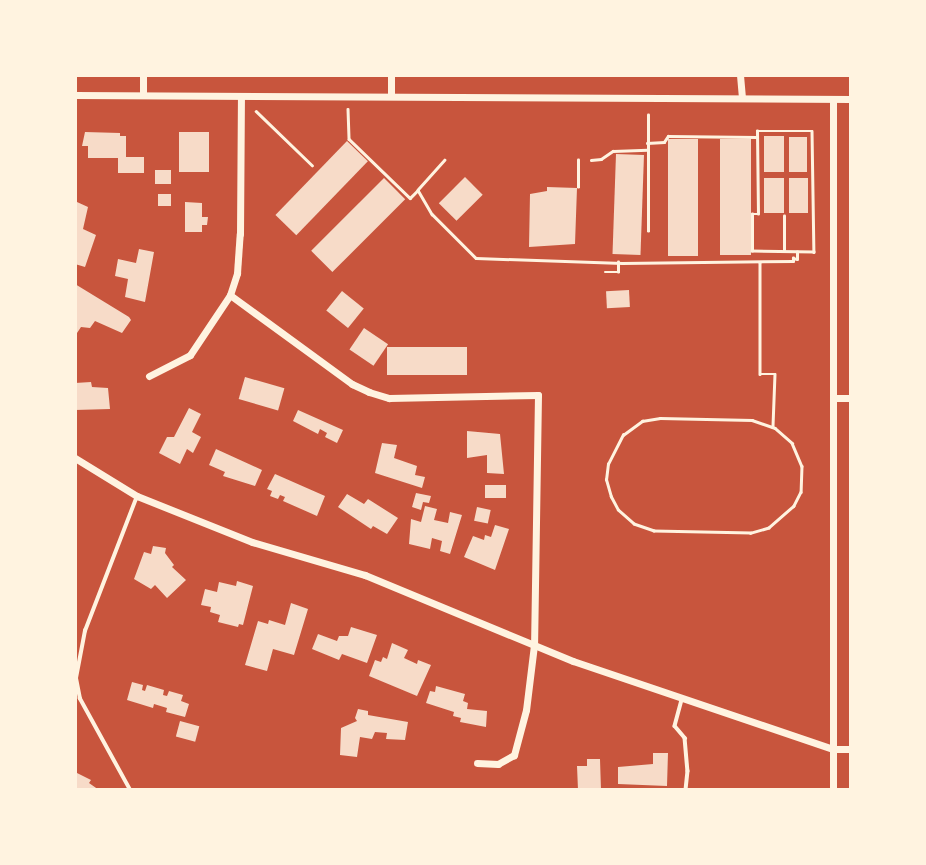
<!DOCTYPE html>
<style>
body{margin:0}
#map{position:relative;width:926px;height:865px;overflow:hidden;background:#c8553d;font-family:"Roboto Serif",serif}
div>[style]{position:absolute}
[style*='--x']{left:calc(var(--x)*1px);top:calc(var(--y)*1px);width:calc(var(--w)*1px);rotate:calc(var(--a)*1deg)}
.building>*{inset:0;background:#f7dbc8;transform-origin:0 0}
.path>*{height:2.5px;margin:-1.25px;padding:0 1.25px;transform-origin:1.25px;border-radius:1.25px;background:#fff3e0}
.service>*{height:3.5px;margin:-1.75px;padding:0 1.75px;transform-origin:1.75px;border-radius:1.75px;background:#fff3e0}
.minor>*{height:7px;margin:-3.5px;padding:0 3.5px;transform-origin:3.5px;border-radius:3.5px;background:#fff3e0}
span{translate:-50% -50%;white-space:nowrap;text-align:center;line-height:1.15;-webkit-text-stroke:7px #fff3e0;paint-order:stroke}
.frame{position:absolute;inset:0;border:77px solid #fff3e0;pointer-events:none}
</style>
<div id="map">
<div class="building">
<i style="clip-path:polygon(85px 132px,120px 133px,120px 136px,126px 136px,126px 157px,144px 157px,144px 173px,118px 173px,118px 158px,88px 158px,88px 146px,82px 146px)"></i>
<i style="left:179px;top:132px;width:30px;height:40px"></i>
<i style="left:784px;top:136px;width:36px;height:20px;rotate:90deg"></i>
<i style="left:789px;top:137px;width:18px;height:35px"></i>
<i style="left:668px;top:139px;width:30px;height:117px"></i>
<i style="left:720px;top:139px;width:31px;height:116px"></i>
<i style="left:347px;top:141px;width:29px;height:103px;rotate:44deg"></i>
<i style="left:616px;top:154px;width:28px;height:100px;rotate:2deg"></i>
<i style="left:155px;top:170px;width:16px;height:14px"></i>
<i style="left:465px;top:177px;width:25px;height:37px;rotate:45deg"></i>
<i style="left:384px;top:178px;width:30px;height:103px;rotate:45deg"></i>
<i style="left:764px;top:178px;width:20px;height:35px"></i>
<i style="left:789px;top:178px;width:19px;height:35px"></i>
<i style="clip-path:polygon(547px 187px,577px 188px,575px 244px,529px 247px,530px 194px,547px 191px)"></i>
<i style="left:158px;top:194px;width:13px;height:12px"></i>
<i style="clip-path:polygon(77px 202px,88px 207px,83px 229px,96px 235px,85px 267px,75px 264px)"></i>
<i style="clip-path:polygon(185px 202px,202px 203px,202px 217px,208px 217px,207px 225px,202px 225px,202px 232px,185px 232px)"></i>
<i style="clip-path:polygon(139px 249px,154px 252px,145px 302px,125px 297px,128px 279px,115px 276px,118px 259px,136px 263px)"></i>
<i style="clip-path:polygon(75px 284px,129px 317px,131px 320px,122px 333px,95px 321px,90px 328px,81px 327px,75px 336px)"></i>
<i style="left:629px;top:290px;width:17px;height:23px;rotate:87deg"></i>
<i style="left:342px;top:291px;width:28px;height:25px;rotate:39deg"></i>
<i style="left:364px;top:328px;width:29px;height:26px;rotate:34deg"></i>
<i style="left:467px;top:347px;width:28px;height:80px;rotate:90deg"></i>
<i style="left:245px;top:377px;width:41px;height:23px;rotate:16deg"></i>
<i style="clip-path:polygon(91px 382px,92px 387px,108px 388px,110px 409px,75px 410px,75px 383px)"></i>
<i style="clip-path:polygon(189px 408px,201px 414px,192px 432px,201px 437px,193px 453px,187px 449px,180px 464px,159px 453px,167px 437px,174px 437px)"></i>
<i style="clip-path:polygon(298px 410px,343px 430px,337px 443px,325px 437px,327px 433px,320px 429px,318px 434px,293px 421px)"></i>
<i style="clip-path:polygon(467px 431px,500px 434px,504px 474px,487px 473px,487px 455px,467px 458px)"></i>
<i style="clip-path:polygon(382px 443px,397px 445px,394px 458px,417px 466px,415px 475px,425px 477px,422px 488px,375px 473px)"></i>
<i style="clip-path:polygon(216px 449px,262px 470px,255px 486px,223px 476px,225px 472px,209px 465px)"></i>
<i style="clip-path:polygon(275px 474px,325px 496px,317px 516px,283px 501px,285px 497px,280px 495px,278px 499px,270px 496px,272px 491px,267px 489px)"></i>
<i style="left:485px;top:485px;width:21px;height:13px"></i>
<i style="clip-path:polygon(416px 493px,431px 496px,429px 503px,423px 502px,421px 510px,412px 507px)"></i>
<i style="clip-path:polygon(347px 494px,364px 504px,368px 499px,398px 518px,387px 534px,373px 526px,371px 529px,338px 507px)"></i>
<i style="clip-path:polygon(425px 506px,437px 509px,434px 520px,448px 523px,450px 512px,462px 515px,450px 554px,440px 551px,442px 541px,432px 538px,430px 549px,409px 544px,411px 519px,421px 522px)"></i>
<i style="left:477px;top:507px;width:14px;height:14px;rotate:12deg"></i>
<i style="clip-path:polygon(495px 525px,509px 529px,495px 570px,464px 557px,473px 536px,484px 540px,485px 535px,491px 537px)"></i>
<i style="clip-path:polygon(153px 546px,166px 548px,165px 553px,174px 565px,172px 567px,186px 580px,167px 598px,155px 585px,151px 589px,134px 579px,144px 552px,151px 554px)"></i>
<i style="clip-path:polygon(237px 581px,253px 586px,243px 625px,239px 624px,238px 627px,218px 622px,220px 615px,210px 612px,211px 607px,201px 605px,205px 589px,217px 592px,219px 582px,236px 586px)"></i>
<i style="clip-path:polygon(291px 603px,308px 609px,294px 655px,273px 649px,267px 671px,245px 665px,258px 621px,268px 624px,269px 620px,285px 625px)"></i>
<i style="clip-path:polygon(351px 627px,377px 635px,367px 663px,342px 654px,339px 660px,312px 649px,318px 634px,337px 641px,339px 636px,348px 636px)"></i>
<i style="clip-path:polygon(392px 643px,408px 650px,404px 658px,417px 664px,418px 660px,431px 665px,417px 696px,369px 676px,375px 660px,381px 662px,383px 657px,387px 659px)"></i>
<i style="clip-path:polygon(132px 682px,143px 685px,142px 690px,145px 691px,147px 685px,164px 690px,163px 695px,167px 696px,169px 691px,183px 695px,181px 701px,189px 704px,185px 717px,166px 712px,167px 708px,154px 704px,153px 708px,127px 700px)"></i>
<i style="clip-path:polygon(436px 686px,465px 694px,463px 701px,468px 703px,467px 709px,487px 711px,486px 727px,460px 722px,461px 718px,453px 716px,454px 712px,426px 703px,430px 691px,435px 692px)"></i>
<i style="clip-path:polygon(358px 709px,368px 711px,368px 715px,408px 722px,405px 740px,386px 739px,387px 733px,375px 732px,372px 739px,360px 737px,357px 757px,340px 755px,341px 728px,357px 721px,355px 718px)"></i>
<i style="left:180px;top:721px;width:20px;height:16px;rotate:15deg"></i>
<i style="clip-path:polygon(653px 753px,668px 753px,667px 786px,618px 784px,618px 767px,653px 764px)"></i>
<i style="clip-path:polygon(587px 759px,600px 759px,601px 790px,578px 790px,577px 766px,587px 766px)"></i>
<i style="clip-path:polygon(75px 772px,91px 780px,89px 783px,99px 790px,75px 790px)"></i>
</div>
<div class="path">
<i style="--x:348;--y:109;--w:30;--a:88"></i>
<i style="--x:349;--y:139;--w:85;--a:44"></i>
<i style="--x:410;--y:198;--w:11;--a:-45"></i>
<i style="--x:256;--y:111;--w:78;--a:44"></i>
<i style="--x:757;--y:131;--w:55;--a:0"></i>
<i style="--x:812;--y:131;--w:121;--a:89.1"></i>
<i style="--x:814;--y:252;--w:62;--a:-179.1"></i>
<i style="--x:752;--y:251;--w:37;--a:-90"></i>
<i style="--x:752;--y:214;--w:6;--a:0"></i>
<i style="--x:758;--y:214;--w:83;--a:-90.7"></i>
<i style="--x:647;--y:143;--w:17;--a:-3"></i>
<i style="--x:664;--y:142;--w:7;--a:-56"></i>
<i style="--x:668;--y:136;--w:88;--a:0.7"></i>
<i style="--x:445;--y:160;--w:40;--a:132"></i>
<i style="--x:418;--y:190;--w:28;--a:60"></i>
<i style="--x:432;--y:214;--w:62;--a:45"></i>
<i style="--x:476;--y:258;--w:146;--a:2"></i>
<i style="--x:622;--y:263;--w:171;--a:-0.7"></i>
<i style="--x:793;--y:261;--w:3;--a:-90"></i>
<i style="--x:793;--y:258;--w:4;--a:14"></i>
<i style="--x:797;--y:259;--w:7;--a:-90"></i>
<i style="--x:591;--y:160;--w:10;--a:-6"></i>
<i style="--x:601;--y:159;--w:14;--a:-34"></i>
<i style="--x:613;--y:151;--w:34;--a:-2"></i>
<i style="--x:578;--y:187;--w:27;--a:-90"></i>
<i style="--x:648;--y:231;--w:116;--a:-90"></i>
<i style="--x:784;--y:251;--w:35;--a:-90"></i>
<i style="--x:760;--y:263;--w:111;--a:90"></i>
<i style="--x:760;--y:374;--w:15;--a:0"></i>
<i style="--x:775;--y:374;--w:53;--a:92.2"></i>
<i style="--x:605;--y:272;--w:13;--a:0"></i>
<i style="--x:618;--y:272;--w:10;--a:-90"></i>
<i style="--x:660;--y:418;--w:92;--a:1.2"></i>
<i style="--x:752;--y:420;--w:24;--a:19"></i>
<i style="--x:775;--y:428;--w:23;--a:41"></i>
<i style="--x:792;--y:443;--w:25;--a:67"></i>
<i style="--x:802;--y:466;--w:26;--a:92"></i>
<i style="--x:801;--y:492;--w:16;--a:117"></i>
<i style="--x:794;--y:506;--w:33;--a:139"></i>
<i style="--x:769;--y:528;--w:19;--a:164"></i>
<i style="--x:751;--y:533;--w:97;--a:-178.8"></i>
<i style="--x:654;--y:531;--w:21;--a:-161"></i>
<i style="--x:634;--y:524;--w:21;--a:-139"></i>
<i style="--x:618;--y:510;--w:15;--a:-118"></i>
<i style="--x:611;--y:497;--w:18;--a:-106"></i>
<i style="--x:606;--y:480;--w:16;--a:-83"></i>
<i style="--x:608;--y:464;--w:33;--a:-63"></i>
<i style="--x:623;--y:435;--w:24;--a:-36"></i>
<i style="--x:642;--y:421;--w:18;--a:-9"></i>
</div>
<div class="service">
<i style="--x:682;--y:700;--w:27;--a:105"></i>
<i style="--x:675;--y:726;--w:16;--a:50"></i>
<i style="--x:685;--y:738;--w:33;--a:85"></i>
<i style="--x:688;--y:771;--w:19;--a:96"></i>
<i style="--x:130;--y:790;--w:104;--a:-118.8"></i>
<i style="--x:80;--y:699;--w:21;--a:-101"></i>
<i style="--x:76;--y:678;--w:48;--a:-79.2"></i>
<i style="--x:85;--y:631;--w:145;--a:-68.9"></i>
</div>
<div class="minor">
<i style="--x:740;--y:75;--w:23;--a:85"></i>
<i style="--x:75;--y:95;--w:776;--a:0.3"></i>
<i style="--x:143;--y:95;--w:20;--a:-90"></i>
<i style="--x:391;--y:95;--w:20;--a:-90"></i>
<i style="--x:230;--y:295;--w:151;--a:36.1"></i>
<i style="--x:352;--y:384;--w:19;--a:25"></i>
<i style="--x:369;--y:392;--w:21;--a:17"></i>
<i style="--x:389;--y:398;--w:149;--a:-1.2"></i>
<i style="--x:538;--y:395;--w:250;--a:90.9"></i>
<i style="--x:534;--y:645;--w:65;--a:97"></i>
<i style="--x:526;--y:710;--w:47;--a:104.9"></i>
<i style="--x:514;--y:755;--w:18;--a:151"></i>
<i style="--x:498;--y:764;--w:21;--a:-177"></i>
<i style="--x:149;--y:376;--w:46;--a:-27.1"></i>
<i style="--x:190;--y:355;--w:72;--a:-56.3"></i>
<i style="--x:230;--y:295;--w:23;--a:-72"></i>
<i style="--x:237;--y:273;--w:39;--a:-86"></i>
<i style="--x:240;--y:234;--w:138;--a:-89.6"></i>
<i style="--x:833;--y:398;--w:18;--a:0"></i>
<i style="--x:75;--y:458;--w:73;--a:31.5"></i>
<i style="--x:137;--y:496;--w:124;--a:21.8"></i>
<i style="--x:252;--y:542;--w:118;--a:16.3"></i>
<i style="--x:365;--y:575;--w:225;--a:22.5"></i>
<i style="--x:573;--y:661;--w:274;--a:18.7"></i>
<i style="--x:833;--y:749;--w:18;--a:0"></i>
<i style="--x:833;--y:790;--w:691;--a:-90"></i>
</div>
<div class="frame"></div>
</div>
